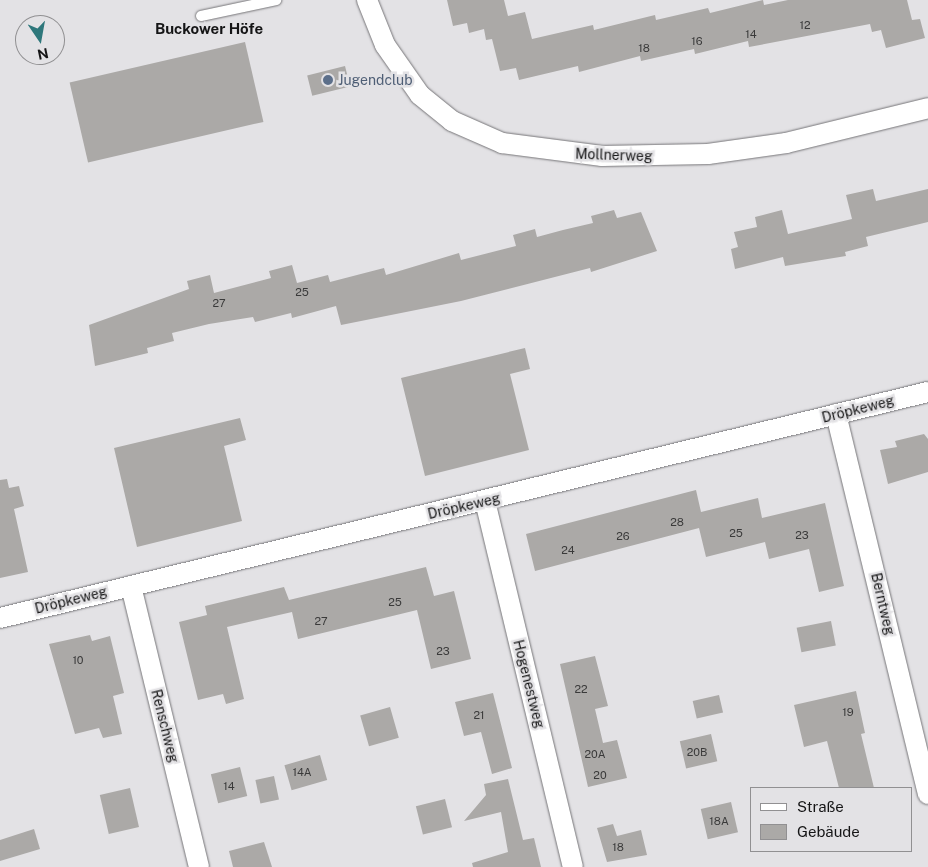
<!DOCTYPE html>
<meta charset="utf-8">
<style>
body{margin:0}
#map{position:relative;width:928px;height:867px;overflow:hidden;background:#e3e2e5;font-family:"Public Sans",sans-serif}
div>[style]{position:absolute}
[style*='--x']{left:calc(var(--x)*1px);top:calc(var(--y)*1px);width:calc(var(--w)*1px);rotate:calc(var(--a)*1deg)}
.building>*{inset:0;background:#aba9a7;transform-origin:0 0}
.roads{filter:drop-shadow(0 0 1px #767578) drop-shadow(0 0 1px #767578)}
.lane>*{height:10px;margin:-5px;padding:0 5px;transform-origin:5px;border-radius:5px;background:#fff}
.street>*{height:20px;margin:-10px;padding:0 10px;transform-origin:10px;border-radius:10px;background:#fff}
.dots>*{width:14px;height:14px;translate:-50% -50%;box-sizing:border-box;border:2px solid #e3e2e5;border-radius:50%}
span{translate:-50% -50%;white-space:nowrap;text-align:center;line-height:1.15;-webkit-text-stroke:5px #e3e2e5;paint-order:stroke}
.number-label{font-size:11px;color:#3a3a3a}
.number-label span{-webkit-text-stroke-width:0}
.service-label{font-size:14px;color:#4e5e75}
.left{translate:0 -50%;text-align:left}
.street-label{font-size:14px;color:#151516}
.neighbourhood-label{font-size:15px;color:#151516;font-weight:700}
.legend{position:absolute;left:750px;top:787px;width:162px;height:65px;box-sizing:border-box;background:#e3e2e5;border:1px solid #919092;margin:0;padding:6px 9px;list-style:none;font-size:15px;color:#151516}
.legend li{display:flex;align-items:center;gap:10px;height:25px}
.legend b{width:25px;border:1px solid #919092}
.north{position:absolute;left:15px;top:15px;width:50px;height:50px;box-sizing:border-box;background:#e3e2e5;border:1px solid #919092;border-radius:50%;rotate:168deg;font-size:14px;font-weight:700;line-height:20px;text-align:center;color:#151516}
.north::after{content:'';display:block;margin:auto;width:18px;height:22px;background:#2e777b;clip-path:polygon(50% 0,100% 100%,50% 72%,0 100%)}
</style>
<div id="map">
<div class="building">
<i style="clip-path:polygon(447px 0,504px 0,508px 16px,525px 12px,532px 39px,593px 25px,594px 30px,655px 15px,656px 20px,708px 8px,710px 13px,763px 0,764px 5px,788px 0,907px 0,912px 20px,920px 19px,925px 38px,886px 48px,881px 30px,872px 32px,870px 24px,749px 47px,748px 41px,695px 54px,694px 49px,641px 61px,640px 56px,579px 72px,578px 66px,519px 80px,516px 68px,500px 71px,492px 39px,486px 40px,484px 29px,469px 33px,467px 23px,453px 26px)"></i>
<i style="left:245px;top:42px;width:82px;height:180px;rotate:77deg"></i>
<i style="left:345px;top:66px;width:21px;height:39px;rotate:76deg"></i>
<i style="clip-path:polygon(873px 189px,876px 201px,928px 189px,928px 222px,866px 237px,868px 246px,845px 252px,846px 256px,785px 266px,783px 257px,735px 269px,731px 249px,738px 247px,734px 232px,757px 227px,755px 217px,782px 210px,788px 234px,852px 219px,846px 195px)"></i>
<i style="clip-path:polygon(614px 210px,617px 218px,641px 212px,657px 251px,591px 272px,590px 268px,461px 301px,341px 325px,336px 306px,292px 318px,291px 313px,255px 322px,253px 317px,209px 324px,172px 333px,174px 341px,147px 348px,148px 353px,95px 366px,89px 325px,189px 289px,187px 281px,210px 275px,214px 293px,271px 278px,269px 271px,292px 265px,297px 283px,328px 275px,330px 282px,384px 268px,386px 275px,459px 253px,461px 260px,516px 246px,513px 235px,535px 229px,537px 237px,563px 230px,593px 223px,591px 216px)"></i>
<i style="clip-path:polygon(525px 348px,530px 369px,510px 374px,529px 450px,425px 476px,401px 378px)"></i>
<i style="clip-path:polygon(240px 418px,246px 440px,224px 446px,242px 521px,137px 547px,114px 448px)"></i>
<i style="clip-path:polygon(924px 434px,928px 439px,928px 472px,888px 484px,880px 450px,897px 447px,895px 441px)"></i>
<i style="clip-path:polygon(7px 479px,9px 488px,19px 486px,24px 506px,14px 509px,28px 572px,0 578px,0 480px)"></i>
<i style="clip-path:polygon(696px 490px,701px 512px,758px 498px,762px 518px,825px 503px,844px 586px,819px 592px,809px 549px,769px 559px,765px 542px,706px 557px,699px 528px,535px 571px,526px 534px)"></i>
<i style="clip-path:polygon(426px 567px,434px 596px,454px 591px,471px 659px,431px 669px,417px 610px,298px 639px,292px 612px,227px 627px,244px 699px,226px 704px,223px 694px,198px 700px,179px 622px,207px 615px,205px 606px,284px 587px,289px 600px)"></i>
<i style="left:831px;top:621px;width:25px;height:35px;rotate:79deg"></i>
<i style="clip-path:polygon(90px 635px,92px 641px,110px 636px,124px 693px,113px 696px,122px 734px,103px 738px,99px 728px,75px 734px,49px 644px)"></i>
<i style="clip-path:polygon(595px 656px,608px 706px,595px 709px,603px 743px,617px 740px,627px 778px,588px 787px,560px 664px)"></i>
<i style="clip-path:polygon(856px 691px,865px 733px,861px 734px,874px 788px,839px 788px,827px 741px,804px 747px,794px 705px)"></i>
<i style="clip-path:polygon(493px 693px,512px 768px,492px 774px,481px 732px,464px 736px,455px 702px)"></i>
<i style="left:719px;top:695px;width:18px;height:27px;rotate:77deg"></i>
<i style="left:390px;top:707px;width:32px;height:31px;rotate:74deg"></i>
<i style="left:711px;top:734px;width:28px;height:32px;rotate:77deg"></i>
<i style="left:320px;top:755px;width:26px;height:37px;rotate:74deg"></i>
<i style="left:240px;top:767px;width:30px;height:30px;rotate:76deg"></i>
<i style="left:274px;top:776px;width:24px;height:19px;rotate:78deg"></i>
<i style="clip-path:polygon(508px 779px,523px 840px,534px 838px,541px 867px,473px 867px,472px 863px,508px 852px,501px 812px,464px 821px,486px 795px,484px 784px)"></i>
<i style="left:130px;top:788px;width:40px;height:31px;rotate:77deg"></i>
<i style="left:445px;top:799px;width:29px;height:30px;rotate:76deg"></i>
<i style="left:731px;top:802px;width:31px;height:31px;rotate:77deg"></i>
<i style="clip-path:polygon(613px 824px,617px 836px,641px 830px,647px 855px,607px 862px,597px 828px)"></i>
<i style="clip-path:polygon(34px 829px,40px 849px,0 861px,0 840px)"></i>
<i style="clip-path:polygon(264px 842px,272px 867px,233px 867px,229px 851px)"></i>
</div>
<div class="roads">
<div class="lane">
<i style="--x:201;--y:16;--w:77;--a:-12"></i>
</div>
<div class="street">
<i style="--x:367;--y:0;--w:48;--a:68.2"></i>
<i style="--x:385;--y:45;--w:61;--a:55"></i>
<i style="--x:420;--y:95;--w:41;--a:39.1"></i>
<i style="--x:452;--y:121;--w:55;--a:23.7"></i>
<i style="--x:502;--y:143;--w:101;--a:7.4"></i>
<i style="--x:602;--y:156;--w:106;--a:-1.1"></i>
<i style="--x:708;--y:154;--w:79;--a:-8"></i>
<i style="--x:786;--y:143;--w:146;--a:-13.8"></i>
<i style="--x:836;--y:414;--w:391;--a:76.4"></i>
<i style="--x:485;--y:501;--w:376;--a:76.5"></i>
<i style="--x:131;--y:586;--w:289;--a:76.4"></i>
<i style="--x:0;--y:618;--w:955;--a:-13.69"></i>
</div>
</div>
<div class="dots">
<i style="left:328px;top:80px;background:#5c6f8a"></i>
</div>
<div class="number-label">
<span style="left:805px;top:25px">12</span>
<span style="left:751px;top:34px">14</span>
<span style="left:697px;top:41px">16</span>
<span style="left:644px;top:48px">18</span>
<span style="left:302px;top:292px">25</span>
<span style="left:219px;top:303px">27</span>
<span style="left:677px;top:522px">28</span>
<span style="left:736px;top:533px">25</span>
<span style="left:802px;top:535px">23</span>
<span style="left:623px;top:536px">26</span>
<span style="left:568px;top:550px">24</span>
<span style="left:395px;top:602px">25</span>
<span style="left:321px;top:621px">27</span>
<span style="left:443px;top:651px">23</span>
<span style="left:78px;top:660px">10</span>
<span style="left:581px;top:689px">22</span>
<span style="left:848px;top:712px">19</span>
<span style="left:479px;top:715px">21</span>
<span style="left:697px;top:752px">20B</span>
<span style="left:595px;top:754px">20A</span>
<span style="left:302px;top:772px">14A</span>
<span style="left:600px;top:775px">20</span>
<span style="left:229px;top:786px">14</span>
<span style="left:719px;top:821px">18A</span>
<span style="left:618px;top:847px">18</span>
</div>
<div class="service-label">
<span class="left" style="left:338px;top:80px">Jugendclub</span>
</div>
<div class="street-label">
<span style="left:614px;top:155px;rotate:2deg">Mollnerweg</span>
<span style="left:858px;top:409px;rotate:-14deg">Dröpkeweg</span>
<span style="left:464px;top:506px;rotate:-13deg">Dröpkeweg</span>
<span style="left:71px;top:600px;rotate:-14deg">Dröpkeweg</span>
<span style="left:883px;top:604px;rotate:77deg">Berntweg</span>
<span style="left:529px;top:684px;rotate:76deg">Hogenestweg</span>
<span style="left:165px;top:726px;rotate:76deg">Renschweg</span>
</div>
<div class="neighbourhood-label">
<span style="left:209px;top:29px">Buckower Höfe</span>
</div>
<ul class="legend">
<li><b style="height:6px;background:#fff"></b>Straße</li>
<li><b style="height:14px;background:#aba9a7"></b>Gebäude</li>
</ul>
<div class="north">N</div>
</div>
